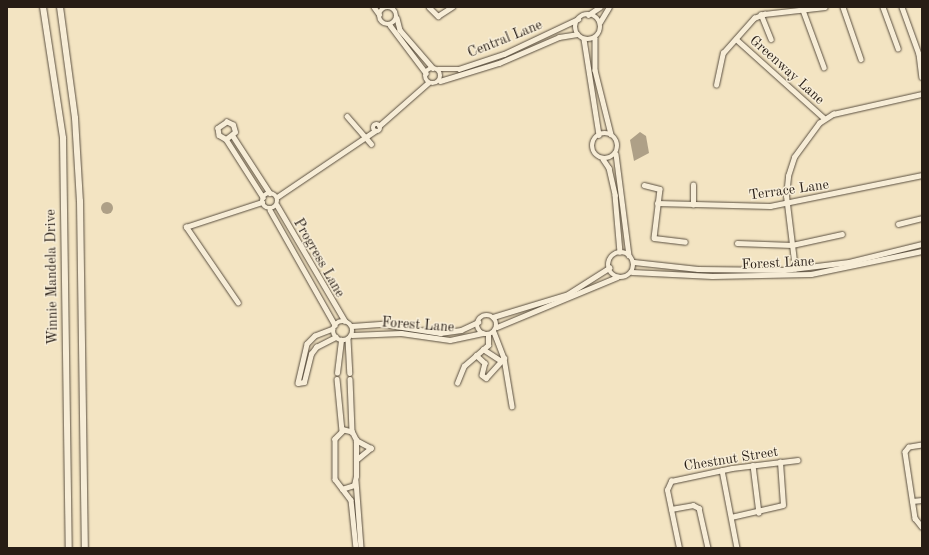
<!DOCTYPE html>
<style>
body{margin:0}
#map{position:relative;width:929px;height:555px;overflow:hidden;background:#f3e4c2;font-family:"Old Standard TT",serif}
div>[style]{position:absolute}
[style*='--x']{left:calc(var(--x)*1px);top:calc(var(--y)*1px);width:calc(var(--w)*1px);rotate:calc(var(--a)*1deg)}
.water>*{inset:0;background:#aea087}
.round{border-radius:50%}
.roads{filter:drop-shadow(0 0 1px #5a4f40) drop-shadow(0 0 1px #5a4f40)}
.street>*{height:4.5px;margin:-2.25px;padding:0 2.25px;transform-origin:2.25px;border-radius:2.25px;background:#f7edd7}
.street>.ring{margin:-2.25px;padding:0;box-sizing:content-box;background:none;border:4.5px solid #f7edd7;border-radius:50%}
.secondary>*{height:6px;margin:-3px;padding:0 3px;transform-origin:3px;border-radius:3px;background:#f7edd7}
span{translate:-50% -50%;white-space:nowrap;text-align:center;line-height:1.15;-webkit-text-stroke:3px #f7edd7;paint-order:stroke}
.street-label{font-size:14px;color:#271d15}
.frame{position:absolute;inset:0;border:8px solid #271d15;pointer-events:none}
</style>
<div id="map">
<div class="water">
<i style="clip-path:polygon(640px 132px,646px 136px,649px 153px,634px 161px,630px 140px)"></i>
<i class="round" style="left:101px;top:202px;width:12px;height:12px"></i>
</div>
<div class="roads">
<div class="street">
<i class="ring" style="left:379px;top:7px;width:13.5px;height:13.5px"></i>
<i style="--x:374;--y:7;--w:9;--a:54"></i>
<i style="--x:429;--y:7;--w:13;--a:45"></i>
<i style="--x:438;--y:16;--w:17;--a:-33"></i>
<i style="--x:843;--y:7;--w:55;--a:70.9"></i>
<i style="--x:883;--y:7;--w:44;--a:69.9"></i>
<i style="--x:902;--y:7;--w:50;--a:70.1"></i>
<i style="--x:919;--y:54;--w:23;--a:83"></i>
<i style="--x:803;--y:10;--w:61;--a:69.8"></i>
<i style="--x:761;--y:14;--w:27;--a:68"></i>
<i class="ring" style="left:575px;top:14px;width:21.5px;height:21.5px"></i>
<i style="--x:588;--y:15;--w:14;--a:-34"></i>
<i style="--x:397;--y:18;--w:12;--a:76"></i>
<i style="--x:400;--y:30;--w:50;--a:49"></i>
<i style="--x:600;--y:22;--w:17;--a:-59"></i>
<i style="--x:390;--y:25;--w:60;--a:53.1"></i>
<i style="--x:595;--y:38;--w:32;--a:90"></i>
<i style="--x:595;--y:70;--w:66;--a:76"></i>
<i style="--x:584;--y:39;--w:97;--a:81.1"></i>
<i style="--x:736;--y:39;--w:118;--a:41.9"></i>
<i class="ring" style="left:425px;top:68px;width:11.5px;height:11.5px"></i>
<i style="--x:438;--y:69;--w:21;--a:0"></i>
<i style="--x:459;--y:69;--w:47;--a:-18.4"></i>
<i style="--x:504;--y:54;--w:82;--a:-25.3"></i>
<i style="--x:440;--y:81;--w:62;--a:-17"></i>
<i style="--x:499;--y:63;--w:65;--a:-23.4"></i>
<i style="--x:559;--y:37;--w:18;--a:-9"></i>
<i style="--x:716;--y:85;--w:33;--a:-78"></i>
<i style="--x:723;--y:53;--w:47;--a:-48.5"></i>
<i style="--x:754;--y:18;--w:11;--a:-22"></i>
<i style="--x:764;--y:14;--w:61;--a:-6.5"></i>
<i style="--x:347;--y:116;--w:37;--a:49"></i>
<i class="ring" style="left:373.5px;top:124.5px;width:2.5px;height:2.5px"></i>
<i style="--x:379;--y:126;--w:65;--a:-41.3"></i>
<i class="ring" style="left:592px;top:133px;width:21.5px;height:21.5px"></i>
<i style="--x:233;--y:136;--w:68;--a:57"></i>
<i style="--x:226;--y:139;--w:11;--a:-38"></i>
<i style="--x:235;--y:132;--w:7;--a:-106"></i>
<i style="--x:233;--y:125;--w:7;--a:-153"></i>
<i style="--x:227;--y:122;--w:11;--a:146"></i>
<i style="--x:218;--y:128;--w:7;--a:82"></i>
<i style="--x:219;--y:135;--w:8;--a:30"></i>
<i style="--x:226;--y:139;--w:69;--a:57.5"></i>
<i style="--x:616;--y:154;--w:102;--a:82.7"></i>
<i style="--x:603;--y:159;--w:11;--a:56"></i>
<i style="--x:609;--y:168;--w:28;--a:77"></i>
<i style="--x:615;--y:195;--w:57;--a:85"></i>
<i style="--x:644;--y:185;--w:16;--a:14"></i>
<i style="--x:660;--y:189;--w:49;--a:97"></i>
<i style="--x:654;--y:238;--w:31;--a:7"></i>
<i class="ring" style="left:262px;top:193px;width:11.5px;height:11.5px"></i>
<i style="--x:277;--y:197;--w:118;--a:-34"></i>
<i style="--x:657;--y:203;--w:113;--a:1.5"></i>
<i style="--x:770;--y:206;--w:155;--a:-11.5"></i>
<i style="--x:277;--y:205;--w:134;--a:59.6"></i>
<i style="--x:693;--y:205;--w:20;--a:-90"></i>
<i style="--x:270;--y:210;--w:132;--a:60.5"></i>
<i style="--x:898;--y:224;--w:25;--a:-14"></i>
<i style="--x:737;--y:243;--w:55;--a:2.1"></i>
<i style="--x:792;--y:245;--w:51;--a:-12.4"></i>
<i class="ring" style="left:608px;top:252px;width:21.5px;height:21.5px"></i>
<i style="--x:634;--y:262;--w:64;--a:6.2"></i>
<i style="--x:698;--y:269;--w:86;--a:0.7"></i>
<i style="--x:784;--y:270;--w:65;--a:-7"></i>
<i style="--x:849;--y:262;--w:75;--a:-13.9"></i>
<i style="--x:795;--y:269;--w:74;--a:-97"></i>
<i style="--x:786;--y:196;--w:20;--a:-84"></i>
<i style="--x:788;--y:176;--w:20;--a:-72"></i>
<i style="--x:794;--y:157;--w:42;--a:-53.7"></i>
<i style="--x:819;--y:123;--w:17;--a:-33"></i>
<i style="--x:833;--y:114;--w:91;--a:-12.7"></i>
<i style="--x:632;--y:272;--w:80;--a:2.9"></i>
<i style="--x:712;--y:276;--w:99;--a:-1.2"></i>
<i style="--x:811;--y:274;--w:113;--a:-11.7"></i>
<i style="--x:238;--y:303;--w:92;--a:-124.4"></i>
<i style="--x:186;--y:227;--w:80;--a:-18.2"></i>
<i class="ring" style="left:477px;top:315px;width:15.5px;height:15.5px"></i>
<i style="--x:493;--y:317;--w:78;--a:-17"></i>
<i style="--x:568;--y:294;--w:49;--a:-32.4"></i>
<i class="ring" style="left:333px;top:321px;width:15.5px;height:15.5px"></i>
<i style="--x:352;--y:326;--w:31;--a:-4"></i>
<i style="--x:383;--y:324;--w:58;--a:9"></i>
<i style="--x:440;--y:333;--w:21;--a:-8"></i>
<i style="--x:461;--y:330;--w:19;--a:-25"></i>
<i style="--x:497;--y:327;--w:130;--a:-22.6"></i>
<i style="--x:333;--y:329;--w:19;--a:159"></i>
<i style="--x:315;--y:336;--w:11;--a:135"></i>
<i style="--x:307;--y:344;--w:40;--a:103"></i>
<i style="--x:298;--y:383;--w:6;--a:-9"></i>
<i style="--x:304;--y:382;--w:29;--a:-76"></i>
<i style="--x:311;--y:354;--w:9;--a:-54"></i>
<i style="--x:316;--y:347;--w:22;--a:-27"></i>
<i style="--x:494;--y:332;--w:28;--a:69"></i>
<i style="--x:504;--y:358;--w:49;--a:80.5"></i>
<i style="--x:352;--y:335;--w:49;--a:-2.3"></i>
<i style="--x:401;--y:333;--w:49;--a:8.1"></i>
<i style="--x:450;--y:340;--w:33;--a:-12"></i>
<i style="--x:348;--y:339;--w:34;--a:87"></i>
<i style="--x:483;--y:349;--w:20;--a:33"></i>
<i style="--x:476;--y:355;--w:12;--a:42"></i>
<i style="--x:485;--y:363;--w:12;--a:104"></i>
<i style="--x:482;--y:375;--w:5;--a:37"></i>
<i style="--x:486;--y:378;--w:27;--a:-48"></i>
<i style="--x:337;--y:373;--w:33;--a:-83"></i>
<i style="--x:337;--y:379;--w:52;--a:84.5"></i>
<i style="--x:350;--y:379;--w:53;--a:87.8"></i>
<i style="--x:457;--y:383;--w:18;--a:-68"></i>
<i style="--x:464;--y:366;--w:32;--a:-41"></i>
<i style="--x:488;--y:345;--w:10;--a:-90"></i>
<i style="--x:356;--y:440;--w:17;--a:28"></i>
<i style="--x:922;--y:445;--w:13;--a:171"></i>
<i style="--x:909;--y:447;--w:6;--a:129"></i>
<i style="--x:905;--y:452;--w:67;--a:81.4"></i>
<i style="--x:915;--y:518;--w:11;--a:52"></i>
<i style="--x:356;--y:460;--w:19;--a:-39"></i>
<i style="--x:753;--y:465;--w:48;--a:82.9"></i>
<i style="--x:722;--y:470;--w:79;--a:79.1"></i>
<i style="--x:356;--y:481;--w:67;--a:85.7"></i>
<i style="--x:342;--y:489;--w:13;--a:-18"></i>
<i style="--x:354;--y:485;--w:9;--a:-77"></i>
<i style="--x:356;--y:476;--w:36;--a:-90"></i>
<i style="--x:356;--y:440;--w:9;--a:-117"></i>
<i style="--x:352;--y:432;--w:8;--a:-166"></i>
<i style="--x:344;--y:430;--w:13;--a:135"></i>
<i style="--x:335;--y:439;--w:40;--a:90"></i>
<i style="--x:335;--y:479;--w:26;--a:53"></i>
<i style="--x:351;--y:500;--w:48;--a:84.1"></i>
<i style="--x:912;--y:501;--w:10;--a:-6"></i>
<i style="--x:671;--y:509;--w:22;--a:-10"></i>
<i style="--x:693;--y:505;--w:7;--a:27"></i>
<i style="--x:699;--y:508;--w:41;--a:77.3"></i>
<i style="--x:731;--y:517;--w:53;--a:-13"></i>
<i style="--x:783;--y:505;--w:43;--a:-94"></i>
<i style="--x:679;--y:548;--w:59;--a:-101.7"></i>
<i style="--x:667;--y:490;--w:10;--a:-66"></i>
<i style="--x:671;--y:481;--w:62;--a:-12"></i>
<i style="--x:732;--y:468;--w:66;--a:-6.9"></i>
</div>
<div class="secondary">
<i style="--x:43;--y:7;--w:133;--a:81.3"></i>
<i style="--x:63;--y:138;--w:410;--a:89.2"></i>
<i style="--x:60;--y:7;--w:112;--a:82.3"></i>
<i style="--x:75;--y:118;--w:83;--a:86.6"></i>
<i style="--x:80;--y:201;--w:347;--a:89.2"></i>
</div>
</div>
<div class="street-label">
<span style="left:505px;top:39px;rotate:-22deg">Central Lane</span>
<span style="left:787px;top:70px;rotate:42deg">Greenway Lane</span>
<span style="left:789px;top:190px;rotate:-8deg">Terrace Lane</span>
<span style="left:319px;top:258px;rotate:60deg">Progress Lane</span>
<span style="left:778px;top:263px;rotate:-3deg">Forest Lane</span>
<span style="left:52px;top:277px;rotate:-91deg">Winnie Mandela Drive</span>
<span style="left:418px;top:325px;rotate:4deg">Forest Lane</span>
<span style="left:731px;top:459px;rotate:-9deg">Chestnut Street</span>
</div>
<div class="frame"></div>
</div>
